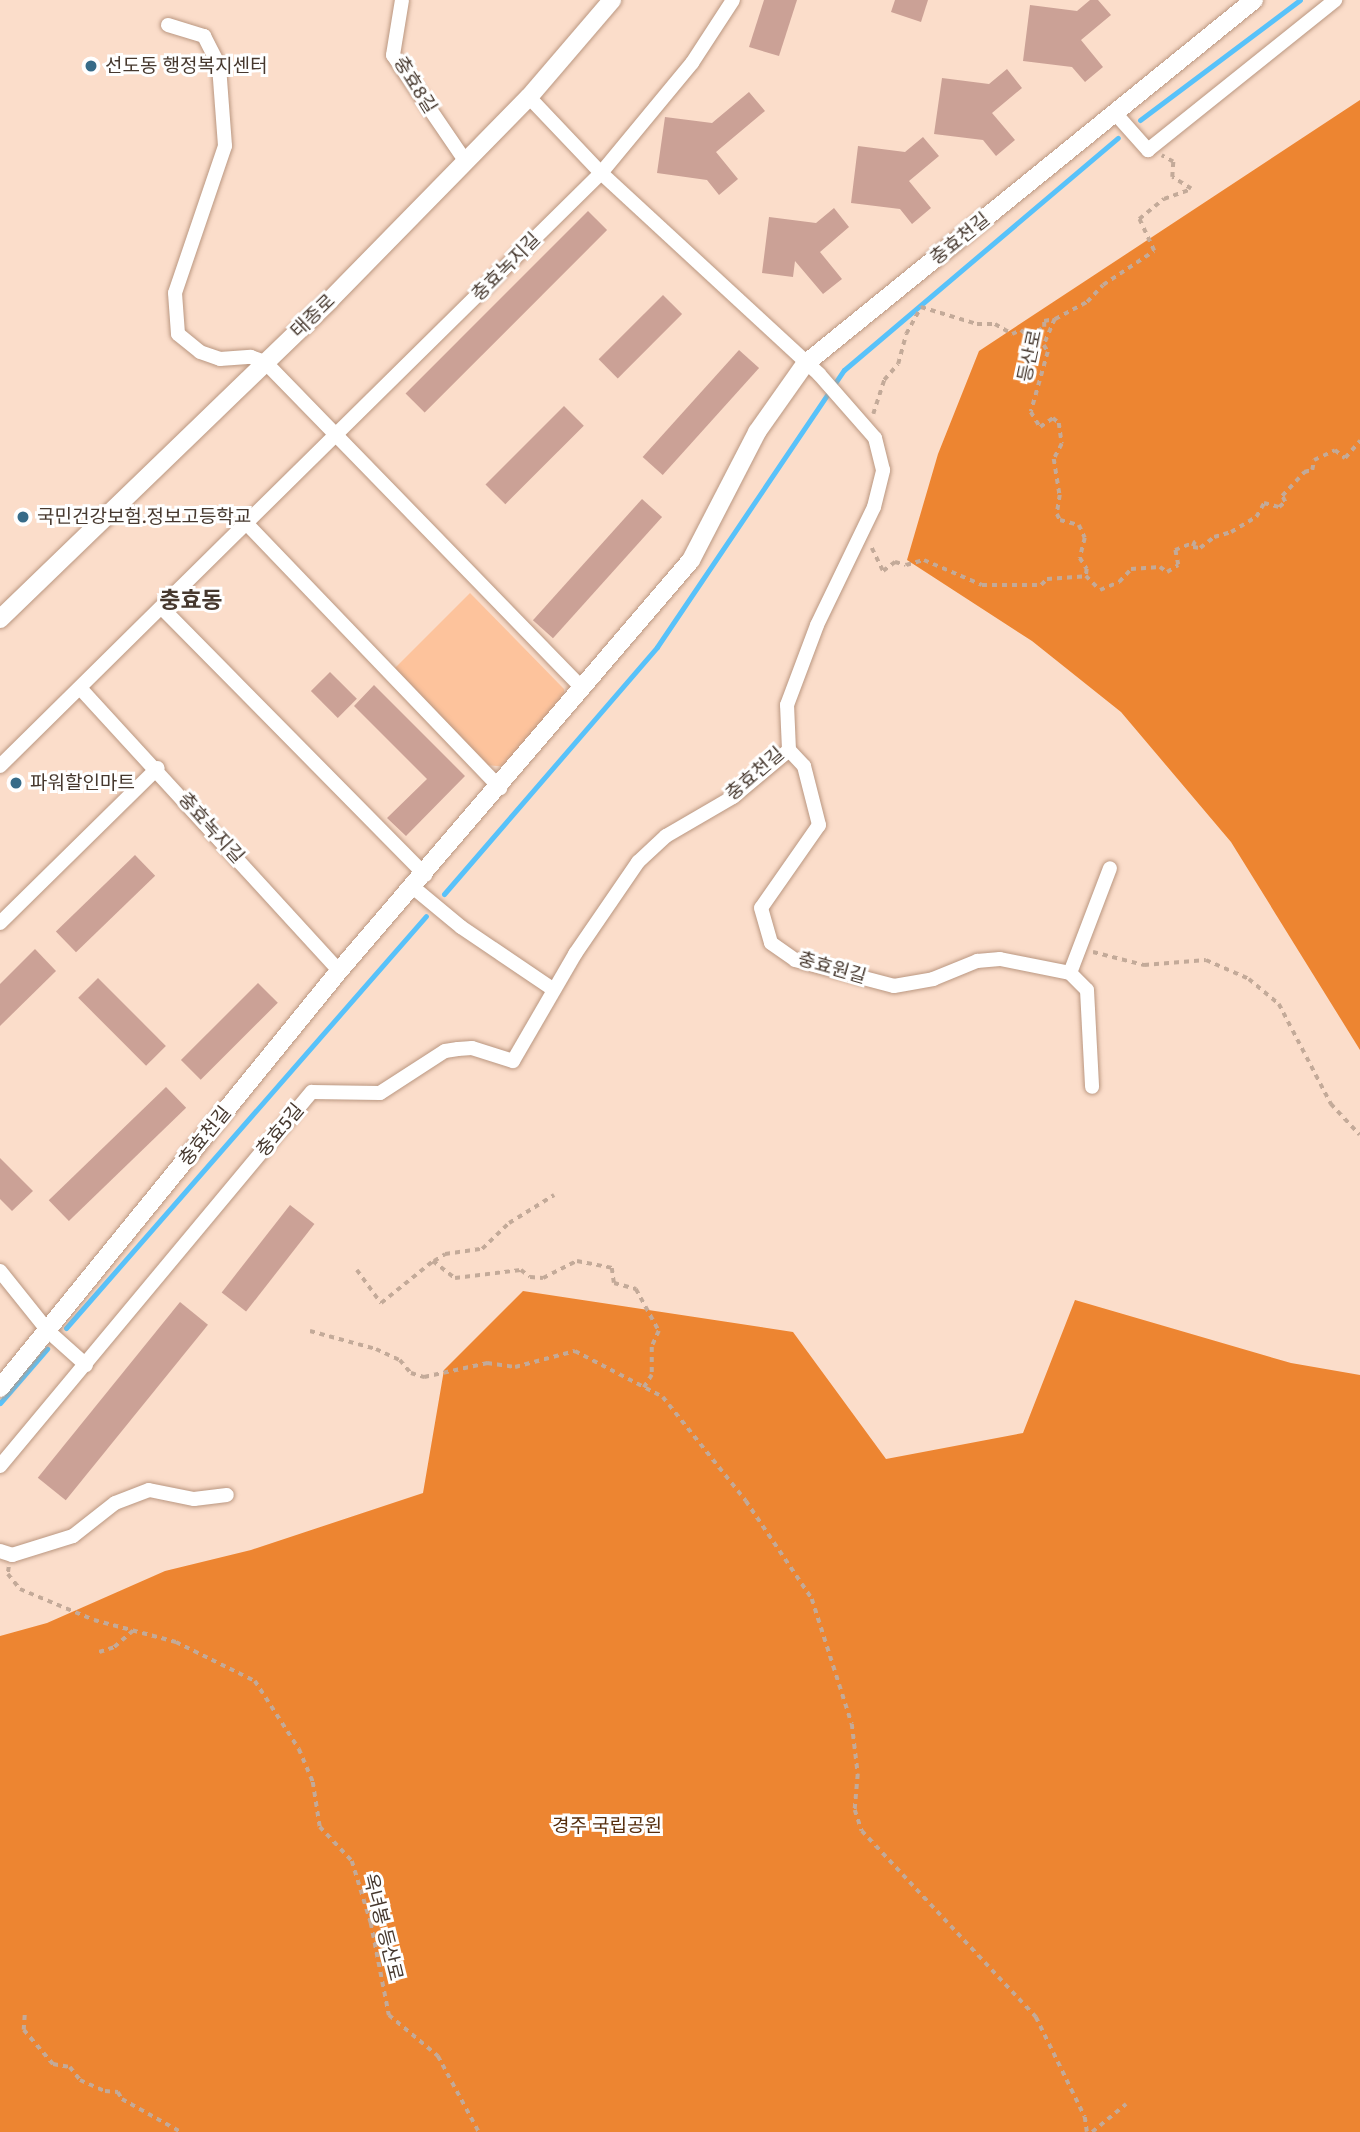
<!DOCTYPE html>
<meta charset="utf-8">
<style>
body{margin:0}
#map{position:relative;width:1360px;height:2132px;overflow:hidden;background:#fbddca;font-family:"Fira Sans","Noto Sans KR",sans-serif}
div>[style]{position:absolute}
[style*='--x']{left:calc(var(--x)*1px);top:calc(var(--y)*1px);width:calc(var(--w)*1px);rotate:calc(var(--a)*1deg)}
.green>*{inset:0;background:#fdc39c}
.forest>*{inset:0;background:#ed8531}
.stream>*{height:5px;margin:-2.5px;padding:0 2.5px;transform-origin:2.5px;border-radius:2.5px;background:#58c2fa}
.building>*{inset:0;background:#cba196;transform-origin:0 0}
.path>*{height:3.5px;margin-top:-1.75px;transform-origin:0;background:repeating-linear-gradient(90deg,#c3aa99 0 5px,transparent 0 10px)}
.roads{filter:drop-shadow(0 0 2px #ba9781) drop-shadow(0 0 2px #ba9781)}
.minor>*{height:14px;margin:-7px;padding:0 7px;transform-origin:7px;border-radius:7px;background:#fff}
.tertiary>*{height:18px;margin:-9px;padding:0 9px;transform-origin:9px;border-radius:9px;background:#fff}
.dots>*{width:19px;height:19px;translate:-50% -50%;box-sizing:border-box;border:4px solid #fff;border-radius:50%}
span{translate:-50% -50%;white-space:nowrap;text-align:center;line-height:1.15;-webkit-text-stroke:6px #fff;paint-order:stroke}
.poi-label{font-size:19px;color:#46382e}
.left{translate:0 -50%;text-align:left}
.street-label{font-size:19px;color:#46382e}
.park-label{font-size:19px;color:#562d0c}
.quarter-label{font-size:23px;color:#46382e;font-weight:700}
</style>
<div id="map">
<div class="green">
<i style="clip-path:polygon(470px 593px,564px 689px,565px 703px,508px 767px,486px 765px,395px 668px)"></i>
</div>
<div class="forest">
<i style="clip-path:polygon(1360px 100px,1360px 1050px,1231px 842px,1121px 712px,1032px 641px,907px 560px,938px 454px,979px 351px)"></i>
<i style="clip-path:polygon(523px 1291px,793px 1332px,886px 1459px,1023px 1433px,1075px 1300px,1291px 1363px,1360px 1375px,1360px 2132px,0 2132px,0 1636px,47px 1623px,165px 1571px,251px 1550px,423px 1493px,444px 1370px)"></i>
</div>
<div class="stream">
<i style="--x:1140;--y:120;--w:200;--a:-36.9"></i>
<i style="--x:444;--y:894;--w:326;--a:-49.2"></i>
<i style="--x:657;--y:647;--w:334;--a:-56"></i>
<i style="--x:844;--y:370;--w:359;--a:-40.3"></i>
<i style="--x:66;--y:1328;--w:547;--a:-48.85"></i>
<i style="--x:0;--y:1403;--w:72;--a:-49"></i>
</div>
<div class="building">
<i style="clip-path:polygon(764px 0,797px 0,779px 56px,749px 47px)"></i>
<i style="clip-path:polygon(895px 0,928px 0,921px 22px,891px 12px)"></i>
<i style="clip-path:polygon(1090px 0,1098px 0,1111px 15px,1081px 40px,1103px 67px,1085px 82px,1072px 67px,1023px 61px,1030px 5px,1077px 11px)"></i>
<i style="clip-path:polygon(1007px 69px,1022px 88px,992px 113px,1015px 140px,996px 156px,983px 140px,934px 134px,942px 78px,989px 84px)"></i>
<i style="clip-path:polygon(749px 92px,765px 111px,716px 152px,738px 179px,719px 195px,707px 180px,657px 173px,665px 117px,712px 123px)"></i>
<i style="clip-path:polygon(923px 137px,939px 156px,909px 181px,931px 208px,912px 224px,900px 209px,851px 203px,858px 146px,905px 152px)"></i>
<i style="clip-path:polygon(834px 208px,849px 227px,820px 252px,842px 279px,823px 294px,795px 261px,793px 277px,762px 273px,769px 217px,816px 223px)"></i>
<i style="left:588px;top:211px;width:27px;height:258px;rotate:45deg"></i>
<i style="left:663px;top:295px;width:27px;height:91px;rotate:45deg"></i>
<i style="left:739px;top:350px;width:27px;height:144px;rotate:42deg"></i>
<i style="left:564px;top:406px;width:28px;height:111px;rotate:45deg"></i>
<i style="left:642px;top:499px;width:27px;height:163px;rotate:42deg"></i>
<i style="left:330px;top:672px;width:38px;height:27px;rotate:45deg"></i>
<i style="clip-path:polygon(374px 685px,465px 776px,406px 836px,387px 818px,427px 779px,354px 706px)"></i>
<i style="left:135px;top:855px;width:29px;height:110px;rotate:46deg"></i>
<i style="clip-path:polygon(35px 949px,56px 971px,0 1026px,0 984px)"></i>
<i style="left:98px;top:978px;width:96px;height:28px;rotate:45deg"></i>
<i style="left:258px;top:983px;width:28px;height:109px;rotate:45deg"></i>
<i style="left:166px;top:1087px;width:29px;height:163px;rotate:46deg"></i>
<i style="clip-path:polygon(0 1158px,33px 1191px,12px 1211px,0 1199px)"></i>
<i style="left:290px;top:1205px;width:31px;height:111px;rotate:38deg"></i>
<i style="left:180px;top:1302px;width:36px;height:226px;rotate:39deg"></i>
</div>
<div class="path">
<i style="--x:1055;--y:319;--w:36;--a:-28"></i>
<i style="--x:1087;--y:302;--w:23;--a:-47"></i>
<i style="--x:1103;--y:285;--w:61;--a:-33.7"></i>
<i style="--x:1154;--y:251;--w:35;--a:-115"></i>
<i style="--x:1139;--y:219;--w:32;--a:-39"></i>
<i style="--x:1164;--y:199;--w:29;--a:-20"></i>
<i style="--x:1191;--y:189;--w:22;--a:-148"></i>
<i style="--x:1172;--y:177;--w:15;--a:-86"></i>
<i style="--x:1173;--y:162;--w:13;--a:-151"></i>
<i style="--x:873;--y:414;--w:36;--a:-72"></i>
<i style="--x:884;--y:380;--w:21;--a:-49"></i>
<i style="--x:898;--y:364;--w:31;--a:-75"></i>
<i style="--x:906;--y:334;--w:31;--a:-61"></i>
<i style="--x:921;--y:307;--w:59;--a:16.9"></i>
<i style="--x:977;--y:324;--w:18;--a:0"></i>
<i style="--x:995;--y:324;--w:20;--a:30"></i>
<i style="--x:1012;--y:334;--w:10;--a:-24"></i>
<i style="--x:1021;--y:330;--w:11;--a:41"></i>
<i style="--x:1029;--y:337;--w:18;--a:-34"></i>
<i style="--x:1044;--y:327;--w:6;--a:-90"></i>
<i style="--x:1044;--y:321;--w:11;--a:-10"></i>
<i style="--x:1055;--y:319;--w:28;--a:113"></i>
<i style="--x:1044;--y:345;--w:8;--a:60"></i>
<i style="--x:1048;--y:352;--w:62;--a:105.8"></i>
<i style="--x:1031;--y:412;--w:17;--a:59"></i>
<i style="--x:1040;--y:427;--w:16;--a:-35"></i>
<i style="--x:1053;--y:418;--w:8;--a:40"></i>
<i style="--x:1059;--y:423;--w:21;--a:82"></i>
<i style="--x:1062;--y:444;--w:17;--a:118"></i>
<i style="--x:1054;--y:459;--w:36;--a:81"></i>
<i style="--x:1060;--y:495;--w:19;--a:99"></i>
<i style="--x:1057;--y:514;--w:7;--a:63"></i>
<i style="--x:1060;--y:520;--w:20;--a:15"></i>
<i style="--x:1079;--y:525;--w:14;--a:65"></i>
<i style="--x:1085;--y:538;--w:21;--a:104"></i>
<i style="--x:1080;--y:558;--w:13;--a:58"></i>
<i style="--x:1087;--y:569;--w:7;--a:98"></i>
<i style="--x:1086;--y:576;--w:20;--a:45"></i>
<i style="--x:1100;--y:590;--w:21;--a:-23"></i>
<i style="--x:1119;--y:582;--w:18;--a:-47"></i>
<i style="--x:1131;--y:569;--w:29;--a:-4"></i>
<i style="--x:1160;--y:567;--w:9;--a:36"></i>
<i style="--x:1167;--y:572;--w:13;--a:-32"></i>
<i style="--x:1178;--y:565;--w:15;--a:-101"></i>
<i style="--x:1175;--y:550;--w:22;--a:-22"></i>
<i style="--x:1195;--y:542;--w:5;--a:112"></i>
<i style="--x:1193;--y:547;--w:7;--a:8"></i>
<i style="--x:1200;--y:548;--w:18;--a:-38"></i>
<i style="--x:1214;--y:537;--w:18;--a:-16"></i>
<i style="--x:1231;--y:532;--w:29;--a:-31"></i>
<i style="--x:1256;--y:517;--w:16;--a:-60"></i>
<i style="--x:1264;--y:503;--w:16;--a:15"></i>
<i style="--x:1279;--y:507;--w:8;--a:-40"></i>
<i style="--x:1285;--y:502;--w:7;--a:-117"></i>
<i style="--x:1282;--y:496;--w:33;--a:-47"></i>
<i style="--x:1304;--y:472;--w:8;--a:-14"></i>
<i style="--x:1312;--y:470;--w:10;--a:-79"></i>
<i style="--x:1314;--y:460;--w:23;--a:-25"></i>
<i style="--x:1335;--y:450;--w:13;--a:39"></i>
<i style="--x:1345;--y:458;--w:23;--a:-49"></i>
<i style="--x:872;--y:548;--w:25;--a:64"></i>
<i style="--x:883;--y:571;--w:15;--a:-37"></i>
<i style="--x:895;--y:562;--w:11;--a:15"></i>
<i style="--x:906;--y:565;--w:19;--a:-16"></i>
<i style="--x:924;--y:560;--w:63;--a:23.3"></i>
<i style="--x:982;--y:585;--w:59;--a:0"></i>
<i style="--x:1041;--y:585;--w:8;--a:-45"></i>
<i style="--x:1047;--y:579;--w:39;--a:-4"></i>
<i style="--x:1093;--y:952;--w:53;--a:14.3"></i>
<i style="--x:1144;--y:965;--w:62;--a:-4.6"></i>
<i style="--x:1206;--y:960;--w:47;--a:23.8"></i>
<i style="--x:1249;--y:979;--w:39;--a:40"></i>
<i style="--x:1279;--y:1004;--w:113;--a:62.5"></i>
<i style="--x:1331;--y:1104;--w:42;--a:46.9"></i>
<i style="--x:434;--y:1261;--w:13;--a:-32"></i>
<i style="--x:445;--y:1254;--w:37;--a:-8"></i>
<i style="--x:482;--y:1249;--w:37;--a:-44"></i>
<i style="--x:509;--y:1223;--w:53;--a:-31.9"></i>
<i style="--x:357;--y:1270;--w:41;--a:54"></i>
<i style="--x:381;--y:1303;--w:67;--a:-38.9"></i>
<i style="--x:433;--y:1261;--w:28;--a:38"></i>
<i style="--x:455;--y:1278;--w:66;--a:-6.9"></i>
<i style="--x:521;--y:1270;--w:11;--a:38"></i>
<i style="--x:530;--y:1277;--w:13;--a:4"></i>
<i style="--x:543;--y:1278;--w:38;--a:-27"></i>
<i style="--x:577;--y:1261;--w:36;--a:11"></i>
<i style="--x:612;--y:1268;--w:15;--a:82"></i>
<i style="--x:614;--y:1283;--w:23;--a:15"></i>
<i style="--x:636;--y:1289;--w:48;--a:61.3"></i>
<i style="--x:659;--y:1331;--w:17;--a:114"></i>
<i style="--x:652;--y:1347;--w:28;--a:90"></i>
<i style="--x:652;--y:1375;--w:15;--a:122"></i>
<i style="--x:310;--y:1331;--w:68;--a:15.3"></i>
<i style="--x:376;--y:1349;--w:26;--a:25"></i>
<i style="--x:400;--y:1360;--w:17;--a:50"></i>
<i style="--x:411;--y:1373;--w:14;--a:17"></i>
<i style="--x:424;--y:1377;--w:65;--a:-12.5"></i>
<i style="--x:487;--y:1363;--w:28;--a:8"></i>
<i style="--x:515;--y:1367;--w:62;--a:-14.9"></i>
<i style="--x:575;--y:1351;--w:99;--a:27.6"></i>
<i style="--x:663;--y:1397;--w:133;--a:51.4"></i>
<i style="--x:746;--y:1501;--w:118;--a:56"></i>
<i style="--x:812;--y:1599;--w:131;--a:72.3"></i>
<i style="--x:852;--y:1724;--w:50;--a:83.2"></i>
<i style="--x:858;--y:1774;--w:36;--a:95"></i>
<i style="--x:855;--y:1810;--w:22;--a:72"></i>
<i style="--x:862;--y:1831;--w:255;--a:46.9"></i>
<i style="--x:1036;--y:2017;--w:111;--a:63.9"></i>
<i style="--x:1085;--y:2117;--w:15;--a:82"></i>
<i style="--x:9;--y:1567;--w:7;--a:98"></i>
<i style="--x:8;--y:1574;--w:19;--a:51"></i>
<i style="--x:20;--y:1589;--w:80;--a:22.7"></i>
<i style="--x:94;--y:1620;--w:85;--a:15"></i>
<i style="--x:176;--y:1642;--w:88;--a:26.3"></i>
<i style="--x:255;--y:1681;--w:81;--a:57.1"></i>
<i style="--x:299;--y:1749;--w:36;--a:67"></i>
<i style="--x:313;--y:1782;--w:46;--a:81.2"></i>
<i style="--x:320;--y:1827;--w:47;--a:46.7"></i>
<i style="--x:352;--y:1861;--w:65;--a:73"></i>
<i style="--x:371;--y:1923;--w:94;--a:78.9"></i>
<i style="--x:389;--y:2015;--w:64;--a:39.9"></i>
<i style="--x:438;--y:2056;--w:86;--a:61.7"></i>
<i style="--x:99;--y:1652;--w:16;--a:-18"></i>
<i style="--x:114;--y:1647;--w:29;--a:-41"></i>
<i style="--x:25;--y:2015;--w:15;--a:94"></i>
<i style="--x:24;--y:2030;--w:45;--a:49.5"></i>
<i style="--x:53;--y:2064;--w:17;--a:10"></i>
<i style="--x:70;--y:2067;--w:16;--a:52"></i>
<i style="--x:80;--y:2080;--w:27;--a:24"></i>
<i style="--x:105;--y:2091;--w:13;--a:4"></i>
<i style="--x:118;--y:2092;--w:8;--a:60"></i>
<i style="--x:122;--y:2099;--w:68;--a:29.2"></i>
<i style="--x:1092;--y:2132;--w:44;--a:-39.5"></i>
</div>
<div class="roads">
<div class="minor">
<i style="--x:402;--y:0;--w:56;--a:99.3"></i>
<i style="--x:393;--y:55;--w:130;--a:55.7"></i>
<i style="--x:168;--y:25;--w:38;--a:17"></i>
<i style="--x:204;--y:36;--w:34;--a:63"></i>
<i style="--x:219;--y:66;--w:80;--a:85.7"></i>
<i style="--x:225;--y:146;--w:155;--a:108.8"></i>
<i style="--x:175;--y:293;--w:41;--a:85.8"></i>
<i style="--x:178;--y:334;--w:28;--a:39"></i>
<i style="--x:200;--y:352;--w:21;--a:19"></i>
<i style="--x:220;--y:359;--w:31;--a:-4"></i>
<i style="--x:251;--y:357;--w:15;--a:20"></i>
<i style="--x:265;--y:362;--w:456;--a:45.8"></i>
<i style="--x:1115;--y:113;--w:50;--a:48.3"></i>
<i style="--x:1148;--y:150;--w:240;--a:-38.7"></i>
<i style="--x:247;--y:524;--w:366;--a:46.2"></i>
<i style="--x:162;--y:608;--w:375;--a:45.4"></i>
<i style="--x:80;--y:688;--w:384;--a:47.5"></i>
<i style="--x:789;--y:750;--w:22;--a:47"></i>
<i style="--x:804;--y:766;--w:61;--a:75.7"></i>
<i style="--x:819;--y:825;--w:101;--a:124.9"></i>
<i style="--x:761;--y:908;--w:36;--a:74"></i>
<i style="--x:771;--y:943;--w:29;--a:35"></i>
<i style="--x:795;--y:960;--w:102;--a:14.7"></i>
<i style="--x:894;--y:986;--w:40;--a:-10"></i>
<i style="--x:933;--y:979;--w:48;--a:-22.2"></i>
<i style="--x:977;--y:961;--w:23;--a:-5"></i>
<i style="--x:1000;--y:959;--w:71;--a:11.3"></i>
<i style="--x:1070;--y:973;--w:112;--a:-69.1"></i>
<i style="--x:0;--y:766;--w:844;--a:-44.62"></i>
<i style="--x:601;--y:173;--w:143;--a:-50.4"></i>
<i style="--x:692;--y:63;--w:75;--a:-56.9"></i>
<i style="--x:414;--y:888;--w:61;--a:39.7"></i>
<i style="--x:461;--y:927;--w:112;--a:34.1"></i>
<i style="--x:0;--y:923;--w:221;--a:-44.5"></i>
<i style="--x:1070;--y:973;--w:24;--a:45"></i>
<i style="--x:1087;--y:990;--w:97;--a:87"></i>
<i style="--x:0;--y:1271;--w:77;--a:51.3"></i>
<i style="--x:48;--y:1331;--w:51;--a:41.8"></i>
<i style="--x:0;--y:1466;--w:487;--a:-50.2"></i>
<i style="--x:312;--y:1092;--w:68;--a:0.8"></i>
<i style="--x:380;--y:1093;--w:77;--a:-32.9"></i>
<i style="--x:445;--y:1051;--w:13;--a:-9"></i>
<i style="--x:458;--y:1049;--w:14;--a:-4"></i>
<i style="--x:472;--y:1048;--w:43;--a:17.6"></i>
<i style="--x:513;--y:1061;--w:124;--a:-59.9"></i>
<i style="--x:575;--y:954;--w:112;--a:-55.6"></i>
<i style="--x:638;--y:862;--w:38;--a:-43"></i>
<i style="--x:666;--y:836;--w:78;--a:-30.2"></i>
<i style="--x:733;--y:797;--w:73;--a:-40"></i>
<i style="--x:789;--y:750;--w:45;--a:-92.5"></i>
<i style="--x:787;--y:705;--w:85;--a:-69.4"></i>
<i style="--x:817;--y:625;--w:131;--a:-64.2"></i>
<i style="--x:874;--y:507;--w:38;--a:-76"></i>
<i style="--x:883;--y:470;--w:33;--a:-104"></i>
<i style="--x:875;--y:438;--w:85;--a:-131.2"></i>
<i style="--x:819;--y:374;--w:297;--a:-137.3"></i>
<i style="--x:601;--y:173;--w:105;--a:-133.5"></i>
<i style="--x:0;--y:1551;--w:13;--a:18"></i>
<i style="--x:12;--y:1555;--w:64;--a:-17.3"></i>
<i style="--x:73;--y:1536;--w:53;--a:-38.2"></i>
<i style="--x:115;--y:1503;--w:36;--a:-21"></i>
<i style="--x:149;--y:1490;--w:46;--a:11.3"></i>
<i style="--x:194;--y:1499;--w:33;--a:-7"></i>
</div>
<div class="tertiary">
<i style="--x:0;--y:619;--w:459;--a:-44"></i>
<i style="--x:330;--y:300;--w:284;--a:-45.6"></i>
<i style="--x:529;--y:97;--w:128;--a:-49.4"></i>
<i style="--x:0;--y:1388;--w:537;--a:-50.89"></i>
<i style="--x:339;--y:971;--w:541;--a:-49.42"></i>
<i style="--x:691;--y:560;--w:144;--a:-62.7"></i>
<i style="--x:757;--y:432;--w:83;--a:-54.8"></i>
<i style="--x:805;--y:364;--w:578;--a:-39.03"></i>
</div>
</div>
<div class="dots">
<i style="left:91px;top:66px;background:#376b88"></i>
<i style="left:23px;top:517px;background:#376b88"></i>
<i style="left:16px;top:783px;background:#376b88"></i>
</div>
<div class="poi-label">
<span class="left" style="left:105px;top:66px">선도동 행정복지센터</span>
<span class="left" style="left:37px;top:517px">국민건강보험.정보고등학교</span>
<span class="left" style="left:30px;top:783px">파워할인마트</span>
</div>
<div class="street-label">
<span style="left:415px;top:85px;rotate:58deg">충효8길</span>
<span style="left:960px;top:239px;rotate:-39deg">충효천길</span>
<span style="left:506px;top:267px;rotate:-45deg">충효녹지길</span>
<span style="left:313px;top:316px;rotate:-44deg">태종로</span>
<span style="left:1030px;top:356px;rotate:-78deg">등산로</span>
<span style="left:755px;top:774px;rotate:-41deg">충효천길</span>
<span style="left:211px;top:828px;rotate:48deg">충효녹지길</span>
<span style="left:832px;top:968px;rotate:16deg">충효원길</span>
<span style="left:280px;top:1130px;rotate:-50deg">충효5길</span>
<span style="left:205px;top:1136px;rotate:-51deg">충효천길</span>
<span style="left:383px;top:1927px;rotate:76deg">옥녀봉 등산로</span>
</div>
<div class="park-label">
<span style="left:607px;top:1826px">경주 국립공원</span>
</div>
<div class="quarter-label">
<span style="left:191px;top:600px">충효동</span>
</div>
</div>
